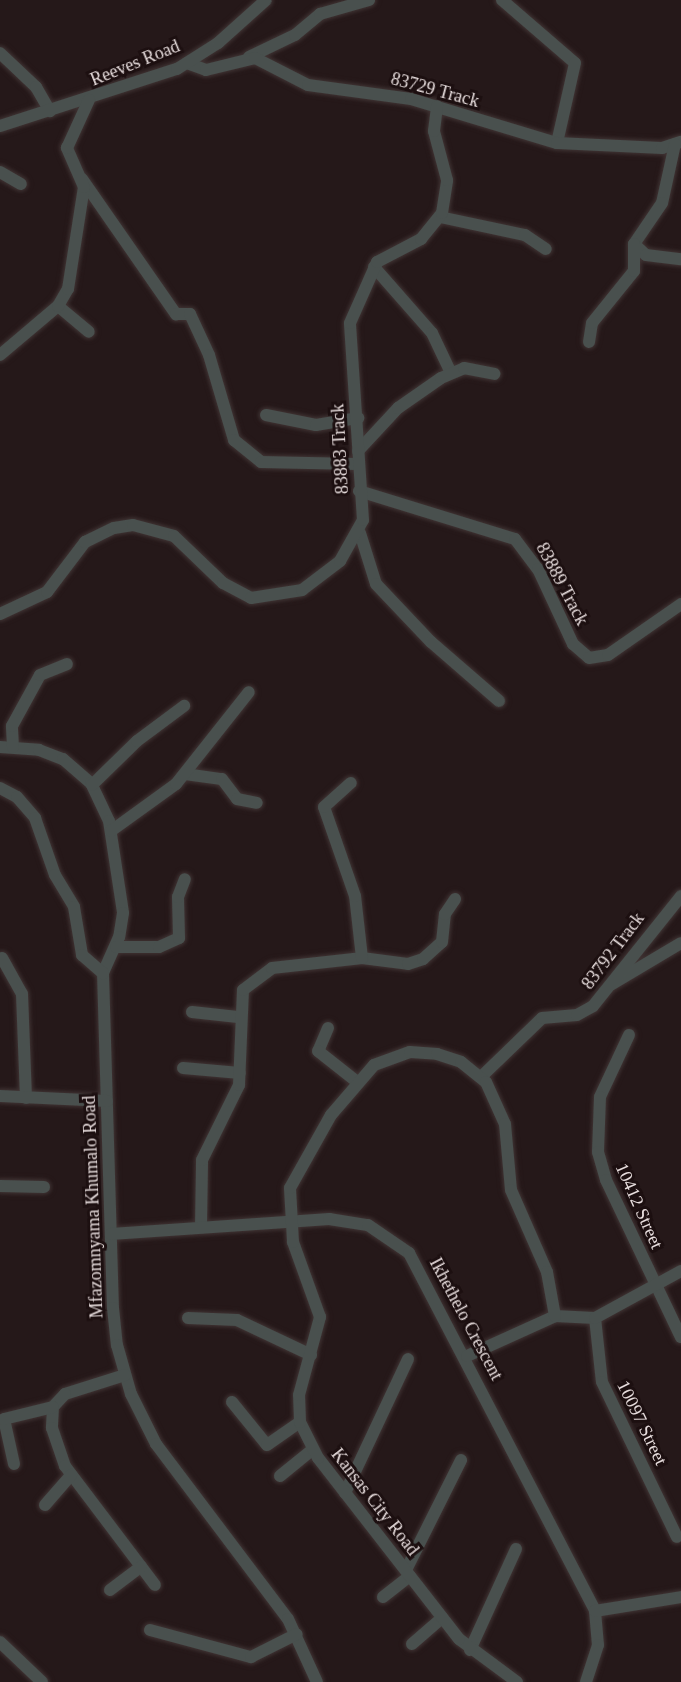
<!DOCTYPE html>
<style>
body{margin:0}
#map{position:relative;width:681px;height:1682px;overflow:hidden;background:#251819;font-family:Georgia,serif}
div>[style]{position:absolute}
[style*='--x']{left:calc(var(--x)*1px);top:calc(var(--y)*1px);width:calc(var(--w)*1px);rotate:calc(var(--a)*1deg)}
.roads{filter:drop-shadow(0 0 2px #403434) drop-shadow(0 0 2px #403434)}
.minor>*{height:12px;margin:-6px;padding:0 6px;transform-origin:6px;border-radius:6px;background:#49504e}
span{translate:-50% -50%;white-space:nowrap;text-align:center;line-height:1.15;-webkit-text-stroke:6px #1c0f10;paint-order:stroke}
.street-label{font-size:18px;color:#e7dddd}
</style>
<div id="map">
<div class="roads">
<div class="minor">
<i style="--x:502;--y:0;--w:96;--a:40.8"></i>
<i style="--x:575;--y:63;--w:82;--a:102.7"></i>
<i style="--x:0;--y:53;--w:50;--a:43.4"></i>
<i style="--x:36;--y:87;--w:28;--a:60"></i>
<i style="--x:249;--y:57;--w:51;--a:-25.6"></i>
<i style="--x:295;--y:35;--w:33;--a:-40"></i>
<i style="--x:320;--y:14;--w:51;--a:-15.9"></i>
<i style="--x:187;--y:63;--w:20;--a:20"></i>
<i style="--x:206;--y:70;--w:50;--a:-13.8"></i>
<i style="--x:255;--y:58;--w:59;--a:27"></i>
<i style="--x:308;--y:85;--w:104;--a:7.7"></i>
<i style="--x:411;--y:99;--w:152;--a:16.8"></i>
<i style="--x:557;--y:143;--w:105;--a:2.7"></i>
<i style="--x:662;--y:148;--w:20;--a:-18"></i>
<i style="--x:0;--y:126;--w:186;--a:-17.9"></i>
<i style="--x:177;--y:69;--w:49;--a:-32.4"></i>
<i style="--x:218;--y:43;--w:64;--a:-41.9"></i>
<i style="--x:675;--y:144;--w:60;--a:102.4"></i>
<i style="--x:662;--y:203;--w:50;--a:124.3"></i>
<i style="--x:634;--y:244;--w:16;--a:43"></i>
<i style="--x:646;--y:255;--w:35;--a:7"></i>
<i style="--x:0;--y:172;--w:24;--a:30"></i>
<i style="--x:82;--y:179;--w:165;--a:55.2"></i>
<i style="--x:176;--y:314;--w:14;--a:0"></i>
<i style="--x:190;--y:314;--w:45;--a:65.1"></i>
<i style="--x:209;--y:355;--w:89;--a:73.6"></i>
<i style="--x:234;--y:440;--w:35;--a:39"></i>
<i style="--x:261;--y:462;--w:95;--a:1.2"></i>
<i style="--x:440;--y:217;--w:87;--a:12"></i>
<i style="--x:525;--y:235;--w:25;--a:34"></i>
<i style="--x:374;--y:267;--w:88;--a:48.7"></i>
<i style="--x:432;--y:333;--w:44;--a:64.6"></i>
<i style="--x:58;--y:306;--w:40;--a:40"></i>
<i style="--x:589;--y:342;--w:19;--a:-81"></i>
<i style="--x:592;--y:323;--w:67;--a:-51.1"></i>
<i style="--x:634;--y:271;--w:27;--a:-90"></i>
<i style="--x:0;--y:355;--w:76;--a:-40.2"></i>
<i style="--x:58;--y:306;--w:20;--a:-60"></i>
<i style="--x:68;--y:289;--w:103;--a:-81.1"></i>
<i style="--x:84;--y:187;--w:43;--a:-113.6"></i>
<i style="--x:67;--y:148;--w:53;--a:-65.4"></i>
<i style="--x:266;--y:415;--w:51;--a:11.3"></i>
<i style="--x:316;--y:425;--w:43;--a:-9.5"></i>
<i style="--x:358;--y:451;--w:59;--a:-47.1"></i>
<i style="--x:398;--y:408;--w:52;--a:-34.9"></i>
<i style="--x:441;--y:378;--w:25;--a:-23"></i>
<i style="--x:464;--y:368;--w:31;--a:11"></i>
<i style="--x:359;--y:491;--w:163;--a:17.1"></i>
<i style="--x:515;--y:539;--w:38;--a:53"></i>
<i style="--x:538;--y:569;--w:83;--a:65"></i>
<i style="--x:573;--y:644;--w:21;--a:41"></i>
<i style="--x:589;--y:658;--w:19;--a:-9"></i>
<i style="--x:608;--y:655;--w:89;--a:-34.9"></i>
<i style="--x:360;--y:533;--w:53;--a:72.6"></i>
<i style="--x:376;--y:584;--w:80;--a:46.5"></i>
<i style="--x:431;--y:642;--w:90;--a:40.9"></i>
<i style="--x:0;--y:614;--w:52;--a:-25.1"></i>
<i style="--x:47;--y:592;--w:63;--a:-52.8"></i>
<i style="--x:85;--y:542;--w:32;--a:-26"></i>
<i style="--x:114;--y:528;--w:19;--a:-9"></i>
<i style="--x:133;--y:525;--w:42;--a:15"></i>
<i style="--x:174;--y:536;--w:68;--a:43.8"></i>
<i style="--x:223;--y:583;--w:32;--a:28"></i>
<i style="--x:251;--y:598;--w:52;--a:-8.9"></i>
<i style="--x:302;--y:590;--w:48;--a:-37.3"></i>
<i style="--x:340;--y:561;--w:47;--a:-60.7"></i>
<i style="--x:363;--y:520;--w:197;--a:-93.8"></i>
<i style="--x:350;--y:323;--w:67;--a:-66.1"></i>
<i style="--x:377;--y:262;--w:50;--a:-27.6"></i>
<i style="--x:421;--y:239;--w:33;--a:-51"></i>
<i style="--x:442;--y:213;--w:33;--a:-81"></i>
<i style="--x:447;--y:180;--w:51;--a:-104.9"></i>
<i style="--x:434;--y:131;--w:25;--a:-83"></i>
<i style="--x:0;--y:747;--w:39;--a:4"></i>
<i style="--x:39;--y:750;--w:26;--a:21"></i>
<i style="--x:63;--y:759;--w:37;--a:41"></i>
<i style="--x:91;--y:783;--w:42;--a:64.7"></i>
<i style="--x:109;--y:821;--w:93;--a:81.3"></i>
<i style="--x:123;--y:913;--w:24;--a:99"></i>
<i style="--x:119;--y:937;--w:39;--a:114"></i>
<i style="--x:103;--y:973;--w:335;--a:88.3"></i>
<i style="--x:113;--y:1308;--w:37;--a:84"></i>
<i style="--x:117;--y:1345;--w:51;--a:74.1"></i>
<i style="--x:131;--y:1394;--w:56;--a:63.4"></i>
<i style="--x:156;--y:1444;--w:219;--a:53"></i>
<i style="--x:288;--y:1619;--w:69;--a:65.3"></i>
<i style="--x:13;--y:747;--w:21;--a:-93"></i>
<i style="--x:12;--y:726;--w:58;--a:-61.2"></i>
<i style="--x:40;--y:675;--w:29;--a:-22"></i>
<i style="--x:185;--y:774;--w:37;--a:8"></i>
<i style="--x:222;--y:779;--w:25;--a:53"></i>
<i style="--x:237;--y:799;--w:20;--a:11"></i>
<i style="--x:92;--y:785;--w:63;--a:-44.4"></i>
<i style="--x:137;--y:741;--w:59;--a:-36.7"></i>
<i style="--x:0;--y:788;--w:19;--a:28"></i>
<i style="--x:17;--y:797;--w:28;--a:49"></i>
<i style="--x:35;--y:818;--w:60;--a:70.7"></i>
<i style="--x:55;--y:875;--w:37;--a:59"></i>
<i style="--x:74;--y:907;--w:49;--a:80.5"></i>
<i style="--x:82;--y:955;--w:28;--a:41"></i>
<i style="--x:111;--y:831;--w:80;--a:-35.9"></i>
<i style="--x:176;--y:784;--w:117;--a:-51.6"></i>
<i style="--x:116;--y:947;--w:43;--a:0"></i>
<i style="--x:159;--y:947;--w:22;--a:-24"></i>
<i style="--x:179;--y:938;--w:41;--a:-91.4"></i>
<i style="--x:178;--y:897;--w:19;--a:-69"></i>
<i style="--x:2;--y:958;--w:41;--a:60.9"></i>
<i style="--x:22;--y:994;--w:104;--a:87.8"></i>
<i style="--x:362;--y:958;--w:46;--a:7.4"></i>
<i style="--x:408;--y:964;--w:16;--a:-18"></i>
<i style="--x:423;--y:959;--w:25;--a:-42"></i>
<i style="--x:442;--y:942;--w:28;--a:-84"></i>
<i style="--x:445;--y:914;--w:18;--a:-56"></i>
<i style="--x:612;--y:984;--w:80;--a:-30.7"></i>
<i style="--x:192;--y:1012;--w:46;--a:6.2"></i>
<i style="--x:328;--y:1028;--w:25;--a:113"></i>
<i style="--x:318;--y:1051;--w:48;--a:38.3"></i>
<i style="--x:629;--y:1035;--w:68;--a:115.1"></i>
<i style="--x:600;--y:1097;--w:55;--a:92.1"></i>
<i style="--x:598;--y:1152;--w:29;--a:74"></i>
<i style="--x:606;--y:1180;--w:174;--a:64.5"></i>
<i style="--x:183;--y:1068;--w:57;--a:5"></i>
<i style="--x:482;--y:1076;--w:83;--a:-44"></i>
<i style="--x:542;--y:1018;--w:35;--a:-5"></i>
<i style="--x:577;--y:1015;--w:18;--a:-29"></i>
<i style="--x:593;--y:1006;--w:141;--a:-51.3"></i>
<i style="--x:0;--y:1096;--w:107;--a:2.7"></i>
<i style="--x:0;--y:1186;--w:44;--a:1.3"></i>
<i style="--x:201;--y:1227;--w:67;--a:-89.1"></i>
<i style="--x:202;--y:1160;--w:84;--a:-63.7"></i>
<i style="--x:239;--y:1085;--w:95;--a:-87.6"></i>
<i style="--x:243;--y:990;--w:36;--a:-37"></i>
<i style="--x:272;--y:968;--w:91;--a:-6.3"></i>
<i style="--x:362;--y:958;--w:62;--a:-96.4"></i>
<i style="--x:355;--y:896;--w:94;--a:-109.2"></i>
<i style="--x:324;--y:807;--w:36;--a:-42"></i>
<i style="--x:111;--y:1234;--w:219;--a:-3.9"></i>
<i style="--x:329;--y:1219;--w:39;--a:9"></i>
<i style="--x:368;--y:1225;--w:50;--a:34.3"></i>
<i style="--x:409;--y:1253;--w:403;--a:62.5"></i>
<i style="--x:595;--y:1611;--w:34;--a:85"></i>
<i style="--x:598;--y:1645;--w:39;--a:108"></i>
<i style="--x:188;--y:1318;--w:49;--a:2.3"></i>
<i style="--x:237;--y:1320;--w:82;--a:25.3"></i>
<i style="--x:595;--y:1318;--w:64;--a:83.8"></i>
<i style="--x:602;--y:1382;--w:172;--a:64.2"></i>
<i style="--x:467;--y:1356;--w:97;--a:-24.4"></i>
<i style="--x:555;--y:1316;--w:40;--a:2.9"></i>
<i style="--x:595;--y:1318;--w:98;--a:-28.7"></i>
<i style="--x:125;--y:1375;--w:63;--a:162.4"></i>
<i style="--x:65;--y:1394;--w:18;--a:133"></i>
<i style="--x:53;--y:1407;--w:21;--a:93"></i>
<i style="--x:52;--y:1428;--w:40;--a:71.1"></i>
<i style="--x:65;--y:1466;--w:149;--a:52.9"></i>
<i style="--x:232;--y:1402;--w:55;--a:50.9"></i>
<i style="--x:267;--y:1445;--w:40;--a:-34.9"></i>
<i style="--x:14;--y:1464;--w:46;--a:-102.5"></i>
<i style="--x:4;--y:1419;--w:50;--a:-13.8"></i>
<i style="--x:280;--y:1476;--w:41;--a:-39.1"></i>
<i style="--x:345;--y:1493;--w:148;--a:-64.8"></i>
<i style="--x:45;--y:1505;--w:40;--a:-49"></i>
<i style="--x:406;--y:1570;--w:123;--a:-63.4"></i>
<i style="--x:110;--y:1590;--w:39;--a:-37"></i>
<i style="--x:383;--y:1597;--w:34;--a:-38"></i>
<i style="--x:595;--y:1611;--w:87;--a:-9.2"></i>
<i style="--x:150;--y:1630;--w:105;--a:15"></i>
<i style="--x:251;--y:1657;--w:51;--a:-26.6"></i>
<i style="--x:0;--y:1642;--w:58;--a:43.6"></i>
<i style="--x:412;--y:1644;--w:40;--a:-41"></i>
<i style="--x:470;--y:1650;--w:111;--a:-65.5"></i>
<i style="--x:517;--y:1682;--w:72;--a:-143.4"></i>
<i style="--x:459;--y:1639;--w:229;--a:-127.9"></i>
<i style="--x:318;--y:1458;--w:40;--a:-116.6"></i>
<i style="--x:300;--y:1422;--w:27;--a:-92"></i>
<i style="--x:299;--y:1395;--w:81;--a:-74.9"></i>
<i style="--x:320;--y:1317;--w:80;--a:-109.8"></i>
<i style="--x:293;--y:1242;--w:54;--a:-93.2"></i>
<i style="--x:290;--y:1188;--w:84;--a:-60.7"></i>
<i style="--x:331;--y:1115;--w:66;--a:-49.3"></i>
<i style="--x:374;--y:1065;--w:38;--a:-20"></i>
<i style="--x:410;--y:1052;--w:27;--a:4"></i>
<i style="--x:437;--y:1054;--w:25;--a:18"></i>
<i style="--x:461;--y:1062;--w:32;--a:39"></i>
<i style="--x:486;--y:1082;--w:46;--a:65.7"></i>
<i style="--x:505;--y:1124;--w:66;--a:84.8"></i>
<i style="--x:511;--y:1190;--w:90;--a:66.3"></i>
<i style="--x:547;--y:1272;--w:45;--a:79.7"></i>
</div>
</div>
<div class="street-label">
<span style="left:135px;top:63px;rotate:-22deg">Reeves Road</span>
<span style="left:435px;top:90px;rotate:15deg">83729 Track</span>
<span style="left:340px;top:449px;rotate:-93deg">83883 Track</span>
<span style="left:562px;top:584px;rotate:62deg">83889 Track</span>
<span style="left:613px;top:951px;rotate:-53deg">83792 Track</span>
<span style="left:639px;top:1206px;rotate:66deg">10412 Street</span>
<span style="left:93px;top:1207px;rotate:-92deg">Mfazomnyama Khumalo Road</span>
<span style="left:466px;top:1319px;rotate:62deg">Ikhethelo Crescent</span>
<span style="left:642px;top:1423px;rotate:64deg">10097 Street</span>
<span style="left:375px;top:1502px;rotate:52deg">Kansas City Road</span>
</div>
</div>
